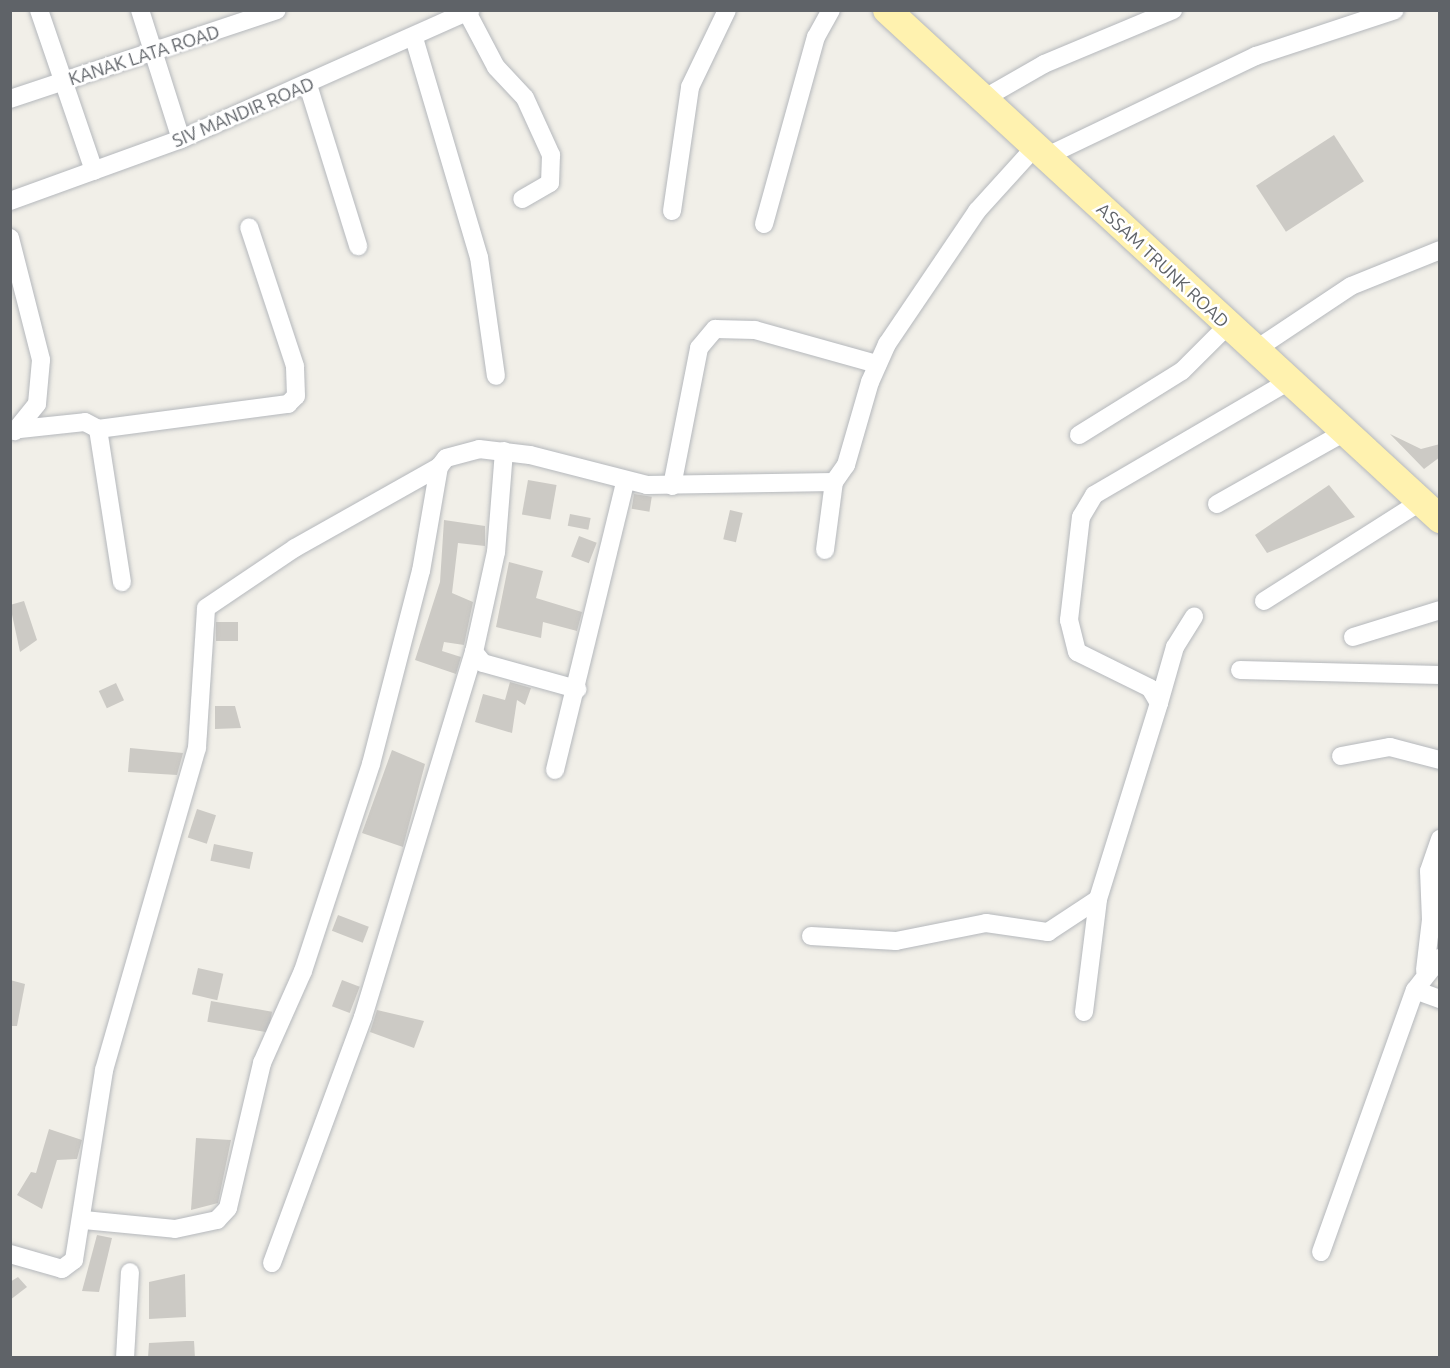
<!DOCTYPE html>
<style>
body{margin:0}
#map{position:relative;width:1450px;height:1368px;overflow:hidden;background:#f1efe8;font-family:Ubuntu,sans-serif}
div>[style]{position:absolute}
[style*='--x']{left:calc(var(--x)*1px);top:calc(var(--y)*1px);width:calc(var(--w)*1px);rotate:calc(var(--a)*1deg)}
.building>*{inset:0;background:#cccac5;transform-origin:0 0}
.roads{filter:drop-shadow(0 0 2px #b5b8bc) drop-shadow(0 0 2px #b5b8bc)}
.minor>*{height:18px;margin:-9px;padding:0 9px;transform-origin:9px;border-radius:9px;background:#fff}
.primary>*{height:28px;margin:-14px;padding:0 14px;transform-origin:14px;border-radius:14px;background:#fff2af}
span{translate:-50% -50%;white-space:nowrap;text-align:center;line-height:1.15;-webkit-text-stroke:5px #fff;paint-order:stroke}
.street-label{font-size:18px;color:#5f6368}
.frame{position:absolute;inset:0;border:12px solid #5f6368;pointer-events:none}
</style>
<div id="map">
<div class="building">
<i style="left:1334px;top:135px;width:55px;height:93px;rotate:57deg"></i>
<i style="clip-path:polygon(1390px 434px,1421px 449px,1440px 444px,1440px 457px,1424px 469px)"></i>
<i style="left:528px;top:480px;width:29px;height:35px;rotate:10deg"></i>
<i style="clip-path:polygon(1329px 485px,1355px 517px,1267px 553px,1255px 535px)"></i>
<i style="left:634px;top:494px;width:18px;height:15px;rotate:9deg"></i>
<i style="left:730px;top:510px;width:13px;height:30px;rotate:13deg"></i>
<i style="left:570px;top:514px;width:21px;height:12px;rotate:11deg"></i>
<i style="clip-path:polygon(444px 520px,485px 526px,485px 546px,458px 543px,452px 593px,473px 602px,464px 645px,444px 642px,442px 651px,461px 657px,456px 674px,415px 660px,440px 582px)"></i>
<i style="left:579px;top:536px;width:19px;height:22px;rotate:21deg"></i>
<i style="clip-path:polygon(509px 562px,543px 571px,536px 598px,582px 612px,577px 631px,543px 622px,541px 638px,496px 627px)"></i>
<i style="clip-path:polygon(24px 601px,37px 640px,20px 652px,10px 605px)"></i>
<i style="left:238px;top:622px;width:19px;height:22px;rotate:90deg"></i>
<i style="clip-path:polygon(510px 682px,531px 688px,525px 705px,517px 700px,512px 733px,475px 722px,483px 694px,505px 700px)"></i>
<i style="left:116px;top:683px;width:19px;height:19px;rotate:65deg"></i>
<i style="clip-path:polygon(215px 706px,235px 706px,241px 728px,215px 729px)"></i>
<i style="clip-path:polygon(130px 748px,183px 753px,177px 775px,128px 772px)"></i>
<i style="clip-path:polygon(392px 750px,425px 764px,403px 847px,362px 833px)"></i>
<i style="left:197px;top:809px;width:20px;height:30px;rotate:18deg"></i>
<i style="left:214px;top:844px;width:40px;height:17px;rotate:12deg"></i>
<i style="left:338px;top:915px;width:33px;height:17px;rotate:21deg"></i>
<i style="left:198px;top:968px;width:26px;height:27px;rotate:13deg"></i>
<i style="clip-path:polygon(10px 980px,25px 984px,17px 1026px,10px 1026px)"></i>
<i style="left:342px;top:980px;width:19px;height:28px;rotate:21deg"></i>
<i style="left:211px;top:1001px;width:62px;height:21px;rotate:10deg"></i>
<i style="clip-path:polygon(377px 1010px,424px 1021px,414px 1048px,370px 1032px)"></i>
<i style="clip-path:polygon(49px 1129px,82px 1140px,77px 1159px,57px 1160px,42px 1209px,17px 1195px,31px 1172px,36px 1173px)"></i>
<i style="clip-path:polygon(196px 1138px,231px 1140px,218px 1203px,191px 1210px)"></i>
<i style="clip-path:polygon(97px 1235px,112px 1238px,99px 1292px,82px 1291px)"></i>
<i style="clip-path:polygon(185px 1274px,186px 1317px,149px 1319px,149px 1282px)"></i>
<i style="clip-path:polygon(18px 1277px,27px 1287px,10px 1300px,10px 1282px)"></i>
<i style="clip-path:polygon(186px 1341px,194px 1341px,195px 1358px,148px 1358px,149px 1343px)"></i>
</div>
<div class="roads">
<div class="minor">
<i style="--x:39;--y:10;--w:170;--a:71.1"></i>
<i style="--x:140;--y:10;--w:135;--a:72.4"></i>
<i style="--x:467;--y:12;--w:62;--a:62.2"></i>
<i style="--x:496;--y:67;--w:42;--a:46.9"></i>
<i style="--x:525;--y:98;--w:63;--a:65.5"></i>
<i style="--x:551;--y:155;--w:28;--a:92"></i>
<i style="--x:550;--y:183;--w:32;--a:150"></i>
<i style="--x:414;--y:38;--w:228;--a:73.5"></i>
<i style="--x:479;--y:257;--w:120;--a:81.9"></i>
<i style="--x:308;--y:85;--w:169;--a:72.7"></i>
<i style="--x:10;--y:99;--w:281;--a:-18.4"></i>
<i style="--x:983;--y:99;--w:70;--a:-29.8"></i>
<i style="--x:1044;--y:64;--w:140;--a:-22.7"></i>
<i style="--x:1045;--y:157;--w:234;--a:-25.6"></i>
<i style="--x:1256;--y:56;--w:146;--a:-18.3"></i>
<i style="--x:10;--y:201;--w:182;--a:-19.9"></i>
<i style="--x:181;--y:139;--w:317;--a:-24"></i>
<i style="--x:672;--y:211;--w:125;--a:-81.7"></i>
<i style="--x:690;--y:87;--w:85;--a:-64.3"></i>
<i style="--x:764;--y:224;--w:194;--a:-74.5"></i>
<i style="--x:816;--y:37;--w:31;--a:-61"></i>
<i style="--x:10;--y:238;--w:126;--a:75.7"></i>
<i style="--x:41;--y:360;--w:44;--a:95.2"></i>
<i style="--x:37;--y:404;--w:35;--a:129"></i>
<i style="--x:1255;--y:350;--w:115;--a:-33.7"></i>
<i style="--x:1351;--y:286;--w:96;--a:-22"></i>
<i style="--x:20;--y:429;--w:65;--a:-6.1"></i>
<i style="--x:85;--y:422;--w:15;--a:28"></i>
<i style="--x:98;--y:429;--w:155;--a:81.1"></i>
<i style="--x:98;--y:429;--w:192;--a:-7.5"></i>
<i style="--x:288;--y:404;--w:11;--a:-45"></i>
<i style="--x:296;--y:396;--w:30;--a:-92"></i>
<i style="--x:295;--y:366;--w:146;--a:-108.3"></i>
<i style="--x:1079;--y:435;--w:121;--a:-31.9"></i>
<i style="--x:1182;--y:371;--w:65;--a:-45"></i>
<i style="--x:504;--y:451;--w:101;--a:94.5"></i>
<i style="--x:496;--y:552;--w:102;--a:102.4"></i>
<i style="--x:474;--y:652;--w:14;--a:51"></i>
<i style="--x:483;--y:663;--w:98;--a:15.5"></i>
<i style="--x:672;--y:486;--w:141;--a:-78.9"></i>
<i style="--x:699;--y:348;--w:25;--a:-50"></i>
<i style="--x:715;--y:329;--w:40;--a:1.4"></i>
<i style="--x:755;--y:330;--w:127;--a:15.6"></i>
<i style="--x:1217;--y:504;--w:147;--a:-29.4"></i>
<i style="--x:825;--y:550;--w:69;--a:-82.5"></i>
<i style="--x:1264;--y:601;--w:185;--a:-32.4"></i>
<i style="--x:1353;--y:637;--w:91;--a:-17.2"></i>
<i style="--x:1240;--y:670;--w:200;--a:1.4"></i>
<i style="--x:1159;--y:703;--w:58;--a:-74.1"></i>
<i style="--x:1175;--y:647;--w:36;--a:-58"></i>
<i style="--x:1341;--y:756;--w:50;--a:-10.4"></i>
<i style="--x:1390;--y:747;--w:52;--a:14.6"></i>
<i style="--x:555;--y:770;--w:296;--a:-76.3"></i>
<i style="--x:811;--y:936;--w:85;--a:3.4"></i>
<i style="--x:896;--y:941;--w:92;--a:-11.3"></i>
<i style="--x:986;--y:923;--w:63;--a:8.3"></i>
<i style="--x:1048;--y:932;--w:60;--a:-33.4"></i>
<i style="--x:1425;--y:970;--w:50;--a:-83.2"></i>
<i style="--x:1431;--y:920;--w:49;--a:-92.3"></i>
<i style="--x:1429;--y:871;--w:34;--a:-71"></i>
<i style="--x:1415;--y:990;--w:27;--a:20"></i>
<i style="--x:1084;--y:1012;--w:114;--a:-82.9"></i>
<i style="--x:1098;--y:899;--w:205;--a:-72.7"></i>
<i style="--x:1159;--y:703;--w:17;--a:-121"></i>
<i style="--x:1150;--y:688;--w:81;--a:-153.7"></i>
<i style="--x:1077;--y:652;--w:33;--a:-104"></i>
<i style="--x:1069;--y:620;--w:104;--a:-83.4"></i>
<i style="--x:1081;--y:517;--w:26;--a:-59"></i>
<i style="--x:1094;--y:495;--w:226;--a:-30.3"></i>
<i style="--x:84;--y:1220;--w:91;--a:5.6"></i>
<i style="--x:175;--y:1229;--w:43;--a:-12.1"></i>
<i style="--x:217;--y:1220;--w:16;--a:-47"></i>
<i style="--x:228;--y:1208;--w:149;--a:-76.8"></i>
<i style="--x:262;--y:1063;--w:101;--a:-66"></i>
<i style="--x:303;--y:971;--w:218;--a:-71.8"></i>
<i style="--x:371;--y:764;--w:199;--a:-75.5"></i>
<i style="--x:421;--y:571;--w:106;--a:-80.2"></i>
<i style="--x:439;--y:467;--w:11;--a:-52"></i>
<i style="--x:446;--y:458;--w:34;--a:-15"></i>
<i style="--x:479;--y:449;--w:51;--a:6.7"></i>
<i style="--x:530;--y:455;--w:121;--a:14.4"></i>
<i style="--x:647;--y:485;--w:187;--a:-0.9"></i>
<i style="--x:834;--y:482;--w:21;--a:-55"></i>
<i style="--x:846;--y:465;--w:86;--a:-73.9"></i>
<i style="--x:870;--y:382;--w:42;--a:-65.9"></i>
<i style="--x:887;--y:344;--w:161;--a:-55.9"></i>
<i style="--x:977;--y:211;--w:86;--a:-47.8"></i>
<i style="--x:1321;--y:1252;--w:278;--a:-70.3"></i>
<i style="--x:1415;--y:990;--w:41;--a:-52"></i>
<i style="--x:10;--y:1254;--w:54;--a:16.1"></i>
<i style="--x:62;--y:1269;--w:15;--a:-37"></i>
<i style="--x:74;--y:1260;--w:192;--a:-81"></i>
<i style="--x:104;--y:1070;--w:335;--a:-73.9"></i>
<i style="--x:197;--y:748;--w:140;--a:-86.3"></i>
<i style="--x:206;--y:608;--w:107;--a:-34"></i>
<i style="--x:295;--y:548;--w:165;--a:-29.4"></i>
<i style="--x:272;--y:1263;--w:262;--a:-69.7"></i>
<i style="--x:363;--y:1017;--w:382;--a:-73.1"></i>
<i style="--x:125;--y:1358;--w:86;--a:-86.7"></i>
</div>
<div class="primary">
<i style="--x:887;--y:10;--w:752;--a:42.63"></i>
</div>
</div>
<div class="street-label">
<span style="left:144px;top:55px;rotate:-18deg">KANAK LATA ROAD</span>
<span style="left:243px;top:112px;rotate:-23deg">SIV MANDIR ROAD</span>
<span style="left:1163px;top:265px;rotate:43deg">ASSAM TRUNK ROAD</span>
</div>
<div class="frame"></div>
</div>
